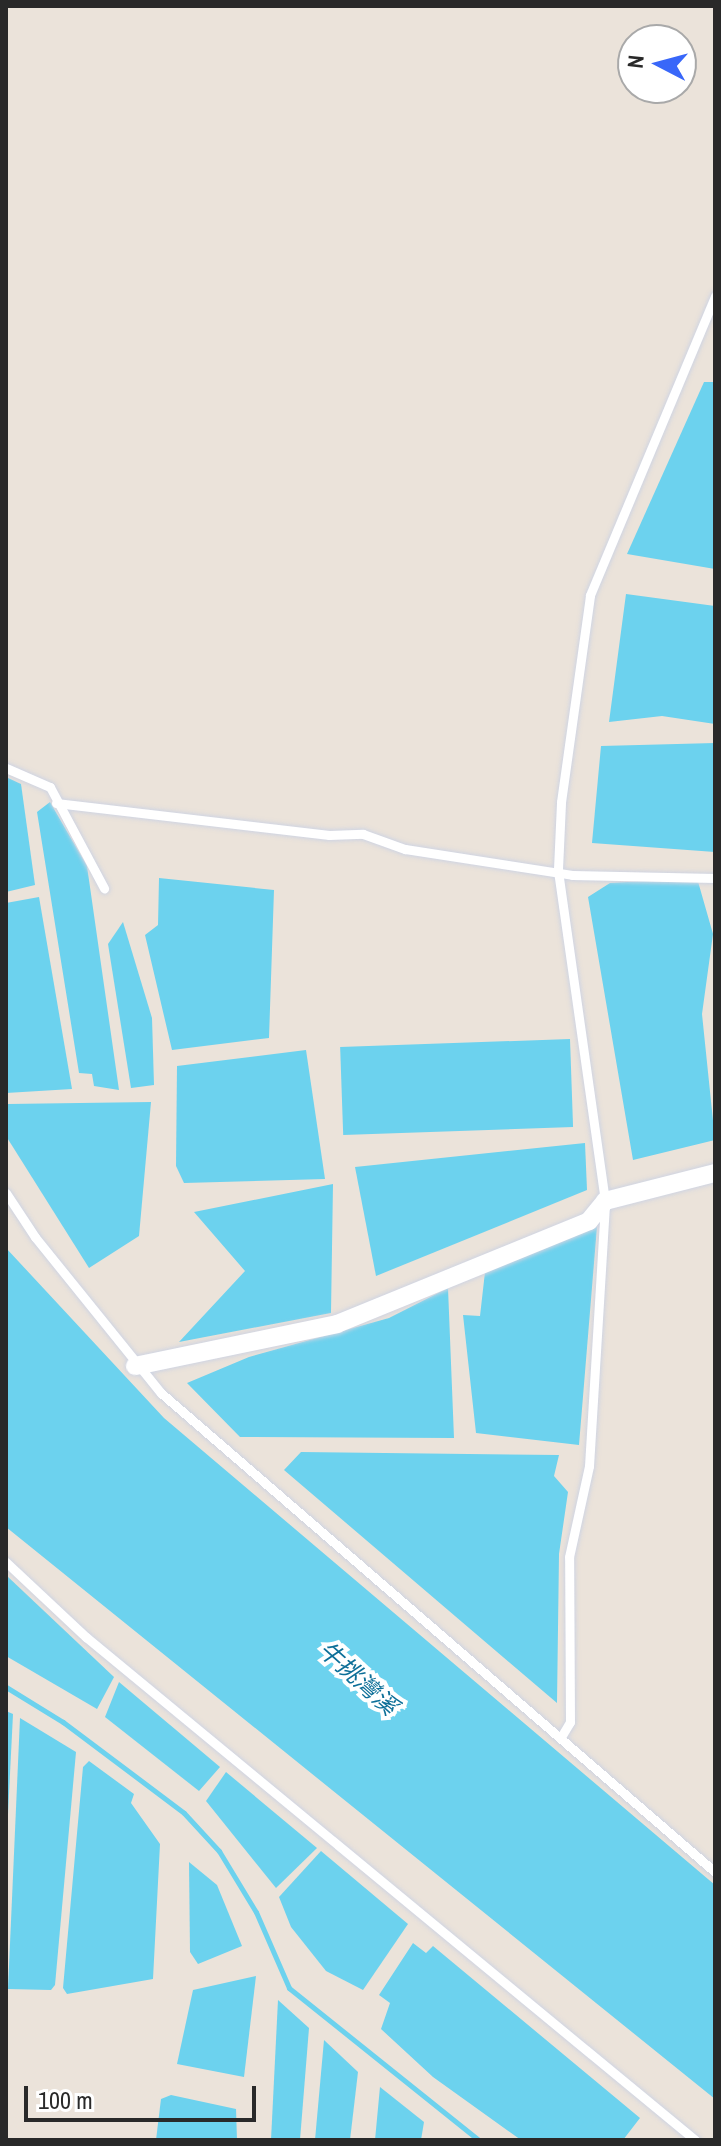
<!DOCTYPE html>
<meta charset="utf-8">
<style>
body{margin:0}
#map{position:relative;width:721px;height:2146px;overflow:hidden;background:#ebe3da;font-family:"Archivo Narrow","Noto Sans TC",sans-serif}
div>[style]{position:absolute}
[style*='--x']{left:calc(var(--x)*1px);top:calc(var(--y)*1px);width:calc(var(--w)*1px);rotate:calc(var(--a)*1deg)}
.water>*{inset:0;background:#6cd2ee;transform-origin:0 0}
.stream>*{height:5px;margin:-2.5px;padding:0 2.5px;transform-origin:2.5px;border-radius:2.5px;background:#6cd2ee}
.roads{filter:drop-shadow(0 0 2px #cfd4e2) drop-shadow(0 0 2px #cfd4e2)}
.lane>*{height:9px;margin:-4.5px;padding:0 4.5px;transform-origin:4.5px;border-radius:4.5px;background:#fff}
.street>*{height:18px;margin:-9px;padding:0 9px;transform-origin:9px;border-radius:9px;background:#fff}
span{translate:-50% -50%;white-space:nowrap;text-align:center;line-height:1.15;-webkit-text-stroke:8px #fff;paint-order:stroke}
.water-label{font-size:24px;color:#0d6f98;font-style:italic}
.frame{position:absolute;inset:0;border:8px solid #292929;pointer-events:none}
.north{position:absolute;left:617px;top:24px;width:80px;height:80px;box-sizing:border-box;background:#fff;border:2px solid #a9a9a9;border-radius:50%;rotate:276deg;font-size:22px;font-weight:700;line-height:32px;text-align:center;color:#292929}
.north::after{content:'';display:block;margin:auto;width:28px;height:36px;background:#3967f9;clip-path:polygon(50% 0,100% 100%,50% 72%,0 100%)}
.scale{position:absolute;left:24px;top:2086px;width:232px;height:36px;box-sizing:border-box;border:4px solid #292929;border-top:0;padding-left:10px;font-size:24px;line-height:28px;white-space:nowrap;color:#292929;-webkit-text-stroke:6px #fff;paint-order:stroke}
</style>
<div id="map">
<div class="water">
<i style="clip-path:polygon(704px 382px,715px 382px,715px 569px,627px 554px)"></i>
<i style="clip-path:polygon(626px 594px,715px 606px,715px 724px,662px 716px,609px 722px)"></i>
<i style="clip-path:polygon(715px 743px,715px 852px,592px 843px,601px 746px)"></i>
<i style="clip-path:polygon(6px 777px,21px 784px,35px 885px,6px 892px)"></i>
<i style="clip-path:polygon(50px 802px,87px 866px,119px 1090px,94px 1086px,92px 1074px,79px 1073px,37px 812px)"></i>
<i style="clip-path:polygon(159px 878px,274px 890px,269px 1038px,172px 1050px,145px 935px,158px 925px)"></i>
<i style="clip-path:polygon(697px 878px,713px 934px,702px 1014px,715px 1140px,633px 1160px,588px 897px,610px 883px)"></i>
<i style="clip-path:polygon(39px 897px,72px 1089px,6px 1093px,6px 903px)"></i>
<i style="clip-path:polygon(123px 922px,152px 1018px,154px 1085px,131px 1088px,108px 944px)"></i>
<i style="left:570px;top:1039px;width:88px;height:230px;rotate:88deg"></i>
<i style="clip-path:polygon(306px 1050px,325px 1179px,184px 1183px,176px 1166px,177px 1066px)"></i>
<i style="clip-path:polygon(151px 1102px,139px 1236px,89px 1268px,6px 1136px,8px 1104px)"></i>
<i style="clip-path:polygon(585px 1143px,587px 1190px,376px 1276px,355px 1167px)"></i>
<i style="clip-path:polygon(333px 1184px,331px 1313px,179px 1342px,245px 1271px,194px 1212px)"></i>
<i style="clip-path:polygon(597px 1227px,579px 1445px,476px 1433px,463px 1315px,480px 1316px,485px 1272px)"></i>
<i style="clip-path:polygon(6px 1248px,164px 1418px,715px 1885px,715px 2099px,6px 1527px)"></i>
<i style="clip-path:polygon(448px 1288px,454px 1438px,240px 1437px,187px 1383px,249px 1357px,389px 1318px)"></i>
<i style="clip-path:polygon(301px 1452px,559px 1455px,554px 1476px,568px 1492px,559px 1554px,557px 1703px,284px 1470px)"></i>
<i style="clip-path:polygon(6px 1575px,114px 1677px,97px 1709px,6px 1656px)"></i>
<i style="clip-path:polygon(119px 1682px,220px 1767px,199px 1791px,105px 1717px)"></i>
<i style="clip-path:polygon(6px 1711px,13px 1714px,6px 1854px)"></i>
<i style="clip-path:polygon(20px 1718px,76px 1752px,55px 1985px,51px 1990px,8px 1989px)"></i>
<i style="clip-path:polygon(89px 1761px,134px 1794px,131px 1803px,160px 1844px,153px 1979px,67px 1994px,63px 1988px,83px 1767px)"></i>
<i style="clip-path:polygon(226px 1772px,317px 1848px,276px 1888px,206px 1801px)"></i>
<i style="clip-path:polygon(321px 1851px,408px 1924px,363px 1990px,326px 1971px,291px 1927px,279px 1897px)"></i>
<i style="clip-path:polygon(189px 1862px,217px 1885px,242px 1946px,198px 1964px,190px 1952px)"></i>
<i style="clip-path:polygon(413px 1943px,426px 1953px,433px 1946px,640px 2118px,623px 2140px,521px 2140px,433px 2077px,381px 2029px,390px 2003px,379px 1995px)"></i>
<i style="clip-path:polygon(256px 1976px,244px 2077px,177px 2064px,193px 1990px)"></i>
<i style="clip-path:polygon(278px 2000px,309px 2028px,300px 2140px,271px 2140px)"></i>
<i style="clip-path:polygon(324px 2040px,358px 2072px,350px 2140px,315px 2140px)"></i>
<i style="clip-path:polygon(380px 2087px,424px 2122px,421px 2140px,375px 2140px)"></i>
<i style="clip-path:polygon(171px 2095px,236px 2109px,237px 2140px,156px 2140px,161px 2099px)"></i>
</div>
<div class="stream">
<i style="--x:6;--y:1687;--w:67;--a:31.6"></i>
<i style="--x:63;--y:1722;--w:151;--a:36.9"></i>
<i style="--x:184;--y:1813;--w:52;--a:47.4"></i>
<i style="--x:219;--y:1851;--w:71;--a:58.8"></i>
<i style="--x:256;--y:1912;--w:83;--a:66.5"></i>
<i style="--x:289;--y:1988;--w:243;--a:38.7"></i>
</div>
<div class="roads">
<div class="lane">
<i style="--x:6;--y:768;--w:48;--a:23.4"></i>
<i style="--x:50;--y:787;--w:115;--a:61.9"></i>
<i style="--x:56;--y:803;--w:275;--a:6.7"></i>
<i style="--x:329;--y:835;--w:34;--a:-2"></i>
<i style="--x:363;--y:834;--w:45;--a:19.7"></i>
<i style="--x:405;--y:849;--w:169;--a:8.8"></i>
<i style="--x:572;--y:875;--w:143;--a:1.2"></i>
<i style="--x:6;--y:1193;--w:53;--a:56.6"></i>
<i style="--x:35;--y:1237;--w:201;--a:51.1"></i>
<i style="--x:161;--y:1393;--w:732;--a:40.85"></i>
<i style="--x:6;--y:1562;--w:110;--a:43.2"></i>
<i style="--x:86;--y:1637;--w:790;--a:39.55"></i>
<i style="--x:561;--y:1737;--w:17;--a:-59"></i>
<i style="--x:570;--y:1722;--w:165;--a:-90.3"></i>
<i style="--x:569;--y:1557;--w:93;--a:-77.6"></i>
<i style="--x:589;--y:1466;--w:265;--a:-86.5"></i>
<i style="--x:605;--y:1201;--w:335;--a:-98.1"></i>
<i style="--x:558;--y:869;--w:67;--a:-87.4"></i>
<i style="--x:561;--y:802;--w:209;--a:-82"></i>
<i style="--x:590;--y:595;--w:324;--a:-67.3"></i>
</div>
<div class="street">
<i style="--x:135;--y:1366;--w:206;--a:-11.7"></i>
<i style="--x:337;--y:1324;--w:272;--a:-22.2"></i>
<i style="--x:589;--y:1221;--w:26;--a:-51"></i>
<i style="--x:605;--y:1201;--w:114;--a:-14.3"></i>
</div>
</div>
<div class="water-label">
<span style="left:358px;top:1678px;rotate:42deg">牛挑灣溪</span>
</div>
<div class="frame"></div>
<div class="north">N</div>
<div class="scale">100 m</div>
</div>
